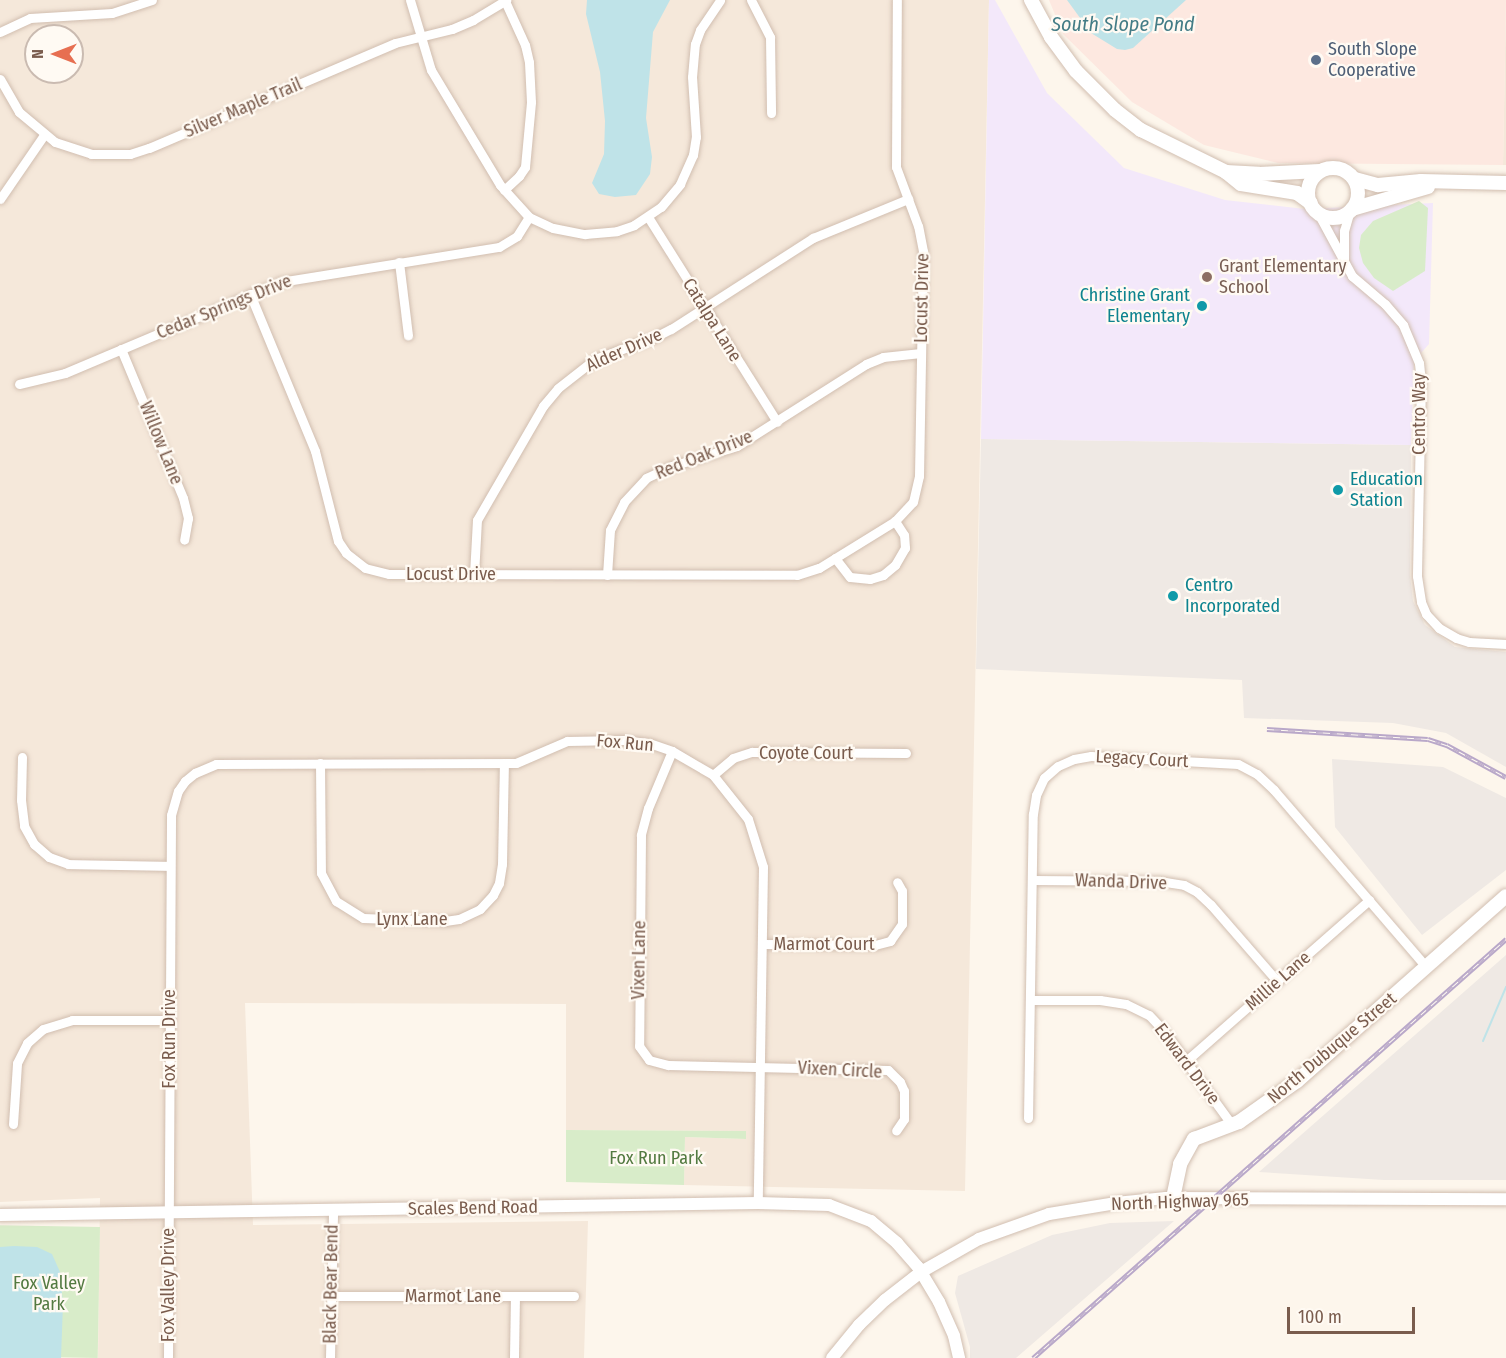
<!DOCTYPE html>
<style>
body{margin:0}
#map{position:relative;width:1506px;height:1358px;overflow:hidden;background:#fdf6ec;font-family:"Fira Sans Condensed",sans-serif}
div>[style]{position:absolute}
[style*='--x']{left:calc(var(--x)*1px);top:calc(var(--y)*1px);width:calc(var(--w)*1px);rotate:calc(var(--a)*1deg)}
.residential>*{inset:0;background:#f5e8da}
.commercial>*{inset:0;background:#fde8e0}
.industrial>*{inset:0;background:#efe9e4}
.education>*{inset:0;background:#f3e8fa}
.green>*{inset:0;background:#d8ecc9;transform-origin:0 0}
.water>*{inset:0;background:#bfe3e8}
.stream>*{height:2px;margin:-1px;padding:0 1px;transform-origin:1px;border-radius:1px;background:#bfe3e8}
.roads{filter:drop-shadow(0 0 2px #d1beb0) drop-shadow(0 0 2px #d1beb0)}
.minor>*{height:9px;margin:-4.5px;padding:0 4.5px;transform-origin:4.5px;border-radius:4.5px;background:#fff}
.tertiary>*{height:12px;margin:-6px;padding:0 6px;transform-origin:6px;border-radius:6px;background:#fff}
.secondary>*{height:14px;margin:-7px;padding:0 7px;transform-origin:7px;border-radius:7px;background:#fff}
.secondary>.ring{margin:-7px;padding:0;box-sizing:content-box;background:none;border:14px solid #fff;border-radius:50%}
.rail>*{height:4.5px;margin-top:-2.25px;transform-origin:0;background:repeating-linear-gradient(90deg,#fffaf3 0 7px,#b9a8c9 0 14px);box-sizing:border-box;border-block:2px solid #b9a8c9}
.dots>*{width:16px;height:16px;translate:-50% -50%;box-sizing:border-box;border:3px solid #fffaf3;border-radius:50%}
span{translate:-50% -50%;white-space:nowrap;text-align:center;line-height:1.15;-webkit-text-stroke:4.5px #fffaf3;paint-order:stroke}
.service-label{font-size:18px;color:#4e5e75}
.left{translate:0 -50%;text-align:left}
.street-label{font-size:18px;color:#7a5c4d}
.education-label{font-size:18px;color:#785e54}
.culture-label{font-size:18px;color:#0d838f}
.right{translate:-100% -50%;text-align:right}
.park-label{font-size:18px;color:#537a41}
.water-label{font-size:20px;color:#437c86;font-style:italic}
.north{position:absolute;left:24px;top:24px;width:60px;height:60px;box-sizing:border-box;background:#fffaf3;border:2px solid #cabbb1;border-radius:50%;rotate:270deg;font-size:16px;font-weight:700;line-height:24px;text-align:center;color:#7a5c4d}
.north::after{content:'';display:block;margin:auto;width:21px;height:27px;background:#e76f51;clip-path:polygon(50% 0,100% 100%,50% 72%,0 100%)}
.scale{position:absolute;left:1287px;top:1307px;width:128px;height:27px;box-sizing:border-box;border:3px solid #7a5c4d;border-top:0;padding-left:8px;font-size:18px;line-height:21px;white-space:nowrap;color:#7a5c4d;-webkit-text-stroke:4px #fffaf3;paint-order:stroke}
</style>
<div id="map">
<div class="residential">
<i style="clip-path:polygon(evenodd,0 0,989px 0,965px 1191px,684px 1185px,685px 1137px,746px 1139px,746px 1131px,566px 1130px,566px 1004px,245px 1003px,253px 1225px,588px 1221px,584px 1358px,98px 1358px,100px 1198px,0 1202px,0 0,36px 36px,72px 36px,72px 72px,36px 72px,36px 36px)"></i>
<i style="clip-path:polygon(1506px 0,1506px 165px,1503px 165px)"></i>
</div>
<div class="commercial">
<i style="clip-path:polygon(1049px 0,1506px 0,1503px 165px,1278px 163px,1204px 145px,1132px 102px,1063px 34px)"></i>
</div>
<div class="industrial">
<i style="clip-path:polygon(981px 439px,1411px 445px,1410px 575px,1413px 601px,1425px 625px,1455px 647px,1506px 652px,1506px 767px,1446px 733px,1393px 723px,1244px 718px,1242px 680px,976px 669px)"></i>
<i style="clip-path:polygon(1332px 759px,1443px 767px,1506px 798px,1506px 870px,1422px 935px,1335px 827px)"></i>
<i style="clip-path:polygon(1506px 955px,1506px 1180px,1384px 1180px,1259px 1172px)"></i>
<i style="clip-path:polygon(1174px 1221px,1016px 1358px,970px 1358px,970px 1347px,955px 1293px,958px 1276px,1052px 1235px,1110px 1223px)"></i>
</div>
<div class="education">
<i style="clip-path:polygon(989px 0,995px 0,1047px 93px,1124px 168px,1225px 200px,1305px 209px,1433px 203px,1429px 344px,1414px 361px,1411px 445px,981px 439px)"></i>
</div>
<div class="green">
<i style="clip-path:polygon(1419px 201px,1428px 208px,1425px 271px,1393px 291px,1374px 278px,1363px 263px,1359px 248px,1361px 235px,1373px 221px)"></i>
<i style="clip-path:polygon(566px 1130px,746px 1131px,746px 1139px,685px 1137px,684px 1185px,566px 1182px)"></i>
<i style="left:100px;top:1227px;width:131px;height:100px;rotate:91deg"></i>
</div>
<div class="water">
<i style="clip-path:polygon(587px 0,670px 0,653px 32px,646px 118px,652px 157px,650px 174px,636px 195px,615px 197px,599px 194px,592px 183px,604px 154px,605px 121px,600px 72px,586px 14px)"></i>
<i style="clip-path:polygon(1067px 0,1186px 0,1133px 48px,1125px 50px,1117px 49px,1091px 33px)"></i>
<i style="clip-path:polygon(14px 1246px,37px 1247px,52px 1254px,60px 1272px,63px 1304px,61px 1358px,0 1358px,0 1247px)"></i>
</div>
<div class="stream">
<i style="--x:1483;--y:1041;--w:59;--a:-66.9"></i>
</div>
<div class="roads">
<div class="minor">
<i style="--x:410;--y:0;--w:73;--a:73.3"></i>
<i style="--x:431;--y:70;--w:134;--a:59"></i>
<i style="--x:500;--y:185;--w:43;--a:47.8"></i>
<i style="--x:529;--y:217;--w:26;--a:25"></i>
<i style="--x:553;--y:228;--w:33;--a:11"></i>
<i style="--x:585;--y:234;--w:32;--a:-5"></i>
<i style="--x:617;--y:231;--w:18;--a:-19"></i>
<i style="--x:634;--y:225;--w:32;--a:-34"></i>
<i style="--x:661;--y:207;--w:30;--a:-50"></i>
<i style="--x:680;--y:184;--w:32;--a:-66"></i>
<i style="--x:693;--y:155;--w:18;--a:-81"></i>
<i style="--x:696;--y:137;--w:60;--a:-93.8"></i>
<i style="--x:692;--y:77;--w:33;--a:-85"></i>
<i style="--x:695;--y:44;--w:15;--a:-70"></i>
<i style="--x:700;--y:30;--w:36;--a:-56"></i>
<i style="--x:751;--y:0;--w:42;--a:62.8"></i>
<i style="--x:770;--y:37;--w:76;--a:89.2"></i>
<i style="--x:0;--y:32;--w:33;--a:-25"></i>
<i style="--x:30;--y:18;--w:82;--a:-3.5"></i>
<i style="--x:112;--y:13;--w:42;--a:-18"></i>
<i style="--x:0;--y:79;--w:38;--a:60"></i>
<i style="--x:19;--y:112;--w:47;--a:39.8"></i>
<i style="--x:55;--y:142;--w:38;--a:18"></i>
<i style="--x:91;--y:154;--w:39;--a:0"></i>
<i style="--x:130;--y:154;--w:20;--a:-18"></i>
<i style="--x:149;--y:148;--w:267;--a:-23.1"></i>
<i style="--x:395;--y:43;--w:59;--a:-13.8"></i>
<i style="--x:452;--y:29;--w:23;--a:-23"></i>
<i style="--x:473;--y:20;--w:39;--a:-31"></i>
<i style="--x:504;--y:190;--w:21;--a:-43"></i>
<i style="--x:519;--y:176;--w:11;--a:-56"></i>
<i style="--x:525;--y:167;--w:65;--a:-84.7"></i>
<i style="--x:531;--y:102;--w:40;--a:-92.9"></i>
<i style="--x:529;--y:62;--w:17;--a:-103"></i>
<i style="--x:525;--y:45;--w:48;--a:-114.4"></i>
<i style="--x:0;--y:199;--w:78;--a:-55.5"></i>
<i style="--x:1318;--y:213;--w:72;--a:61.6"></i>
<i style="--x:1352;--y:276;--w:43;--a:40.3"></i>
<i style="--x:1385;--y:304;--w:28;--a:49"></i>
<i style="--x:1403;--y:325;--w:41;--a:67.2"></i>
<i style="--x:1419;--y:363;--w:19;--a:84"></i>
<i style="--x:1421;--y:382;--w:194;--a:91.2"></i>
<i style="--x:1417;--y:576;--w:26;--a:81"></i>
<i style="--x:1421;--y:602;--w:13;--a:67"></i>
<i style="--x:1426;--y:614;--w:19;--a:47"></i>
<i style="--x:1439;--y:628;--w:20;--a:30"></i>
<i style="--x:1456;--y:638;--w:14;--a:17"></i>
<i style="--x:1469;--y:642;--w:37;--a:3"></i>
<i style="--x:648;--y:217;--w:242;--a:57.8"></i>
<i style="--x:1344;--y:259;--w:28;--a:-90"></i>
<i style="--x:1344;--y:231;--w:19;--a:-74"></i>
<i style="--x:399;--y:262;--w:74;--a:83"></i>
<i style="--x:250;--y:294;--w:170;--a:67.5"></i>
<i style="--x:315;--y:451;--w:93;--a:75.7"></i>
<i style="--x:338;--y:541;--w:14;--a:56"></i>
<i style="--x:346;--y:553;--w:24;--a:38"></i>
<i style="--x:365;--y:568;--w:25;--a:14"></i>
<i style="--x:389;--y:574;--w:408;--a:0.1"></i>
<i style="--x:797;--y:575;--w:23;--a:-18"></i>
<i style="--x:819;--y:568;--w:89;--a:-31.7"></i>
<i style="--x:895;--y:521;--w:26;--a:-47"></i>
<i style="--x:913;--y:502;--w:27;--a:-77"></i>
<i style="--x:919;--y:476;--w:225;--a:-89"></i>
<i style="--x:923;--y:251;--w:25;--a:-101"></i>
<i style="--x:918;--y:226;--w:63;--a:-110.4"></i>
<i style="--x:896;--y:167;--w:167;--a:-89.7"></i>
<i style="--x:121;--y:349;--w:161;--a:67.4"></i>
<i style="--x:183;--y:498;--w:21;--a:76"></i>
<i style="--x:188;--y:518;--w:22;--a:100"></i>
<i style="--x:19;--y:384;--w:47;--a:-13.4"></i>
<i style="--x:65;--y:373;--w:233;--a:-22.9"></i>
<i style="--x:280;--y:282;--w:222;--a:-9.1"></i>
<i style="--x:499;--y:247;--w:21;--a:-31"></i>
<i style="--x:517;--y:236;--w:22;--a:-58"></i>
<i style="--x:835;--y:558;--w:24;--a:52"></i>
<i style="--x:850;--y:577;--w:20;--a:6"></i>
<i style="--x:870;--y:579;--w:14;--a:-17"></i>
<i style="--x:883;--y:575;--w:16;--a:-40"></i>
<i style="--x:895;--y:565;--w:20;--a:-60"></i>
<i style="--x:905;--y:548;--w:13;--a:-94"></i>
<i style="--x:904;--y:535;--w:17;--a:-123"></i>
<i style="--x:474;--y:575;--w:55;--a:-86.9"></i>
<i style="--x:477;--y:520;--w:132;--a:-59.9"></i>
<i style="--x:543;--y:406;--w:23;--a:-50"></i>
<i style="--x:558;--y:388;--w:47;--a:-38.1"></i>
<i style="--x:595;--y:359;--w:64;--a:-20.1"></i>
<i style="--x:655;--y:337;--w:18;--a:-27"></i>
<i style="--x:671;--y:329;--w:169;--a:-32.7"></i>
<i style="--x:813;--y:238;--w:103;--a:-22.3"></i>
<i style="--x:607;--y:575;--w:45;--a:-86.2"></i>
<i style="--x:610;--y:530;--w:31;--a:-63"></i>
<i style="--x:624;--y:502;--w:33;--a:-47"></i>
<i style="--x:646;--y:478;--w:29;--a:-25"></i>
<i style="--x:672;--y:466;--w:68;--a:-17.1"></i>
<i style="--x:737;--y:446;--w:153;--a:-32.4"></i>
<i style="--x:866;--y:364;--w:18;--a:-22"></i>
<i style="--x:883;--y:357;--w:38;--a:-6"></i>
<i style="--x:672;--y:751;--w:62;--a:112.8"></i>
<i style="--x:648;--y:808;--w:28;--a:105"></i>
<i style="--x:641;--y:835;--w:211;--a:90.5"></i>
<i style="--x:639;--y:1046;--w:17;--a:54"></i>
<i style="--x:649;--y:1060;--w:20;--a:15"></i>
<i style="--x:668;--y:1065;--w:220;--a:1.3"></i>
<i style="--x:888;--y:1070;--w:17;--a:45"></i>
<i style="--x:900;--y:1082;--w:10;--a:66"></i>
<i style="--x:904;--y:1091;--w:28;--a:90"></i>
<i style="--x:904;--y:1119;--w:14;--a:124"></i>
<i style="--x:22;--y:757;--w:43;--a:91.3"></i>
<i style="--x:21;--y:800;--w:26;--a:83"></i>
<i style="--x:24;--y:826;--w:21;--a:61"></i>
<i style="--x:34;--y:844;--w:20;--a:41"></i>
<i style="--x:49;--y:857;--w:20;--a:20"></i>
<i style="--x:68;--y:864;--w:102;--a:1.1"></i>
<i style="--x:320;--y:763;--w:110;--a:89.5"></i>
<i style="--x:321;--y:873;--w:32;--a:62"></i>
<i style="--x:336;--y:901;--w:32;--a:32"></i>
<i style="--x:363;--y:918;--w:82;--a:2.1"></i>
<i style="--x:445;--y:921;--w:14;--a:-8"></i>
<i style="--x:459;--y:919;--w:23;--a:-25"></i>
<i style="--x:480;--y:909;--w:19;--a:-47"></i>
<i style="--x:493;--y:895;--w:13;--a:-63"></i>
<i style="--x:499;--y:883;--w:19;--a:-81"></i>
<i style="--x:502;--y:864;--w:101;--a:-88.9"></i>
<i style="--x:713;--y:775;--w:26;--a:-40"></i>
<i style="--x:733;--y:758;--w:20;--a:-18"></i>
<i style="--x:752;--y:752;--w:154;--a:0.4"></i>
<i style="--x:1032;--y:880;--w:127;--a:0.5"></i>
<i style="--x:1159;--y:881;--w:25;--a:9"></i>
<i style="--x:1184;--y:885;--w:15;--a:28"></i>
<i style="--x:1197;--y:892;--w:19;--a:43"></i>
<i style="--x:1211;--y:905;--w:101;--a:49"></i>
<i style="--x:764;--y:944;--w:111;--a:0.5"></i>
<i style="--x:875;--y:945;--w:16;--a:-15"></i>
<i style="--x:890;--y:941;--w:21;--a:-55"></i>
<i style="--x:902;--y:924;--w:33;--a:-90"></i>
<i style="--x:902;--y:891;--w:10;--a:-119"></i>
<i style="--x:1030;--y:1000;--w:70;--a:0"></i>
<i style="--x:1100;--y:1000;--w:26;--a:9"></i>
<i style="--x:1126;--y:1004;--w:25;--a:26"></i>
<i style="--x:1149;--y:1015;--w:21;--a:47"></i>
<i style="--x:1163;--y:1030;--w:117;--a:54"></i>
<i style="--x:1186;--y:1061;--w:244;--a:-41.3"></i>
<i style="--x:1028;--y:1118;--w:304;--a:-89.1"></i>
<i style="--x:1033;--y:814;--w:19;--a:-81"></i>
<i style="--x:1036;--y:795;--w:19;--a:-65"></i>
<i style="--x:1044;--y:778;--w:18;--a:-41"></i>
<i style="--x:1058;--y:766;--w:17;--a:-24"></i>
<i style="--x:1074;--y:759;--w:17;--a:-10"></i>
<i style="--x:1091;--y:756;--w:147;--a:3.1"></i>
<i style="--x:1238;--y:764;--w:21;--a:28"></i>
<i style="--x:1257;--y:774;--w:23;--a:43"></i>
<i style="--x:1274;--y:790;--w:233;--a:49.3"></i>
<i style="--x:13;--y:1124;--w:61;--a:-86.2"></i>
<i style="--x:17;--y:1063;--w:22;--a:-63"></i>
<i style="--x:27;--y:1043;--w:21;--a:-41"></i>
<i style="--x:43;--y:1029;--w:30;--a:-17"></i>
<i style="--x:72;--y:1020;--w:97;--a:0"></i>
<i style="--x:332;--y:1296;--w:242;--a:0"></i>
<i style="--x:168;--y:1358;--w:543;--a:-89.68"></i>
<i style="--x:171;--y:815;--w:25;--a:-74"></i>
<i style="--x:178;--y:791;--w:12;--a:-55"></i>
<i style="--x:185;--y:781;--w:13;--a:-39"></i>
<i style="--x:195;--y:773;--w:23;--a:-23"></i>
<i style="--x:216;--y:764;--w:300;--a:-0.2"></i>
<i style="--x:516;--y:763;--w:56;--a:-23.3"></i>
<i style="--x:567;--y:741;--w:56;--a:-1"></i>
<i style="--x:623;--y:740;--w:26;--a:7"></i>
<i style="--x:649;--y:743;--w:24;--a:19"></i>
<i style="--x:672;--y:751;--w:48;--a:30.3"></i>
<i style="--x:713;--y:775;--w:56;--a:51.5"></i>
<i style="--x:748;--y:819;--w:50;--a:72.6"></i>
<i style="--x:763;--y:867;--w:336;--a:90.9"></i>
<i style="--x:330;--y:1358;--w:148;--a:-88.8"></i>
<i style="--x:514;--y:1358;--w:62;--a:-89.1"></i>
</div>
<div class="tertiary">
<i style="--x:0;--y:1215;--w:758;--a:-0.91"></i>
<i style="--x:758;--y:1203;--w:71;--a:1.6"></i>
<i style="--x:829;--y:1205;--w:45;--a:20.9"></i>
<i style="--x:871;--y:1221;--w:34;--a:40"></i>
<i style="--x:897;--y:1243;--w:32;--a:49"></i>
<i style="--x:918;--y:1267;--w:41;--a:59"></i>
<i style="--x:939;--y:1302;--w:37;--a:66"></i>
<i style="--x:954;--y:1336;--w:23;--a:77"></i>
<i style="--x:832;--y:1358;--w:43;--a:-50.7"></i>
<i style="--x:859;--y:1325;--w:36;--a:-44"></i>
<i style="--x:885;--y:1300;--w:46;--a:-37.9"></i>
<i style="--x:921;--y:1272;--w:67;--a:-29.6"></i>
<i style="--x:979;--y:1239;--w:74;--a:-19.7"></i>
<i style="--x:1049;--y:1214;--w:68;--a:-9.3"></i>
<i style="--x:1116;--y:1203;--w:50;--a:-5.7"></i>
<i style="--x:1166;--y:1198;--w:340;--a:0.2"></i>
</div>
<div class="secondary">
<i style="--x:1031;--y:0;--w:42;--a:61.6"></i>
<i style="--x:1051;--y:37;--w:42;--a:53.7"></i>
<i style="--x:1076;--y:71;--w:55;--a:45"></i>
<i style="--x:1115;--y:110;--w:33;--a:38"></i>
<i style="--x:1141;--y:130;--w:95;--a:26.3"></i>
<i style="--x:1226;--y:172;--w:33;--a:3"></i>
<i style="--x:1259;--y:174;--w:61;--a:-2.8"></i>
<i class="ring" style="left:1308px;top:168px;width:36px;height:36px"></i>
<i style="--x:1226;--y:172;--w:19;--a:39"></i>
<i style="--x:1241;--y:184;--w:57;--a:9.1"></i>
<i style="--x:1297;--y:193;--w:17;--a:36"></i>
<i style="--x:1355;--y:179;--w:24;--a:15"></i>
<i style="--x:1378;--y:185;--w:43;--a:-5.3"></i>
<i style="--x:1421;--y:181;--w:85;--a:1.3"></i>
<i style="--x:1352;--y:209;--w:79;--a:-16.1"></i>
<i style="--x:1173;--y:1198;--w:35;--a:-78"></i>
<i style="--x:1180;--y:1164;--w:29;--a:-61"></i>
<i style="--x:1194;--y:1139;--w:48;--a:-20.7"></i>
<i style="--x:1239;--y:1122;--w:71;--a:-35.3"></i>
<i style="--x:1297;--y:1081;--w:279;--a:-41.5"></i>
</div>
</div>
<div class="rail">
<i style="--x:1267;--y:729;--w:161;--a:3.6"></i>
<i style="--x:1428;--y:739;--w:20;--a:18"></i>
<i style="--x:1447;--y:745;--w:67;--a:28.5"></i>
<i style="--x:1033;--y:1358;--w:632;--a:-41.54"></i>
</div>
<div class="dots">
<i style="left:1316px;top:60px;background:#5c6f8a"></i>
<i style="left:1207px;top:277px;background:#8d6e63"></i>
<i style="left:1202px;top:306px;background:#0f9aa8"></i>
<i style="left:1338px;top:490px;background:#0f9aa8"></i>
<i style="left:1173px;top:596px;background:#0f9aa8"></i>
</div>
<div class="service-label">
<span class="left" style="left:1328px;top:60px">South Slope<br>Cooperative</span>
</div>
<div class="street-label">
<span style="left:243px;top:108px;rotate:-23deg">Silver Maple Trail</span>
<span style="left:922px;top:298px;rotate:-89deg">Locust Drive</span>
<span style="left:224px;top:307px;rotate:-22deg">Cedar Springs Drive</span>
<span style="left:712px;top:320px;rotate:58deg">Catalpa Lane</span>
<span style="left:624px;top:350px;rotate:-24deg">Alder Drive</span>
<span style="left:1419px;top:414px;rotate:-90deg">Centro Way</span>
<span style="left:161px;top:443px;rotate:68deg">Willow Lane</span>
<span style="left:704px;top:455px;rotate:-22deg">Red Oak Drive</span>
<span style="left:451px;top:574px">Locust Drive</span>
<span style="left:625px;top:743px;rotate:5deg">Fox Run</span>
<span style="left:806px;top:753px">Coyote Court</span>
<span style="left:1142px;top:759px;rotate:3deg">Legacy Court</span>
<span style="left:1121px;top:882px;rotate:2deg">Wanda Drive</span>
<span style="left:412px;top:919px">Lynx Lane</span>
<span style="left:824px;top:944px">Marmot Court</span>
<span style="left:639px;top:960px;rotate:-89deg">Vixen Lane</span>
<span style="left:1278px;top:981px;rotate:-41deg">Millie Lane</span>
<span style="left:169px;top:1039px;rotate:-90deg">Fox Run Drive</span>
<span style="left:1332px;top:1048px;rotate:-40deg">North Dubuque Street</span>
<span style="left:1187px;top:1064px;rotate:53deg">Edward Drive</span>
<span style="left:840px;top:1070px;rotate:3deg">Vixen Circle</span>
<span style="left:1180px;top:1202px;rotate:-2deg">North Highway 965</span>
<span style="left:473px;top:1208px;rotate:-1deg">Scales Bend Road</span>
<span style="left:331px;top:1284px;rotate:-89deg">Black Bear Bend</span>
<span style="left:168px;top:1285px;rotate:-90deg">Fox Valley Drive</span>
<span style="left:453px;top:1296px">Marmot Lane</span>
</div>
<div class="education-label">
<span class="left" style="left:1219px;top:277px">Grant Elementary<br>School</span>
</div>
<div class="culture-label">
<span class="right" style="left:1190px;top:306px">Christine Grant<br>Elementary</span>
<span class="left" style="left:1350px;top:490px">Education<br>Station</span>
<span class="left" style="left:1185px;top:596px">Centro<br>Incorporated</span>
</div>
<div class="park-label">
<span style="left:656px;top:1158px">Fox Run Park</span>
<span style="left:49px;top:1294px">Fox Valley<br>Park</span>
</div>
<div class="water-label">
<span style="left:1123px;top:24px">South Slope Pond</span>
</div>
<div class="north">N</div>
<div class="scale">100 m</div>
</div>
